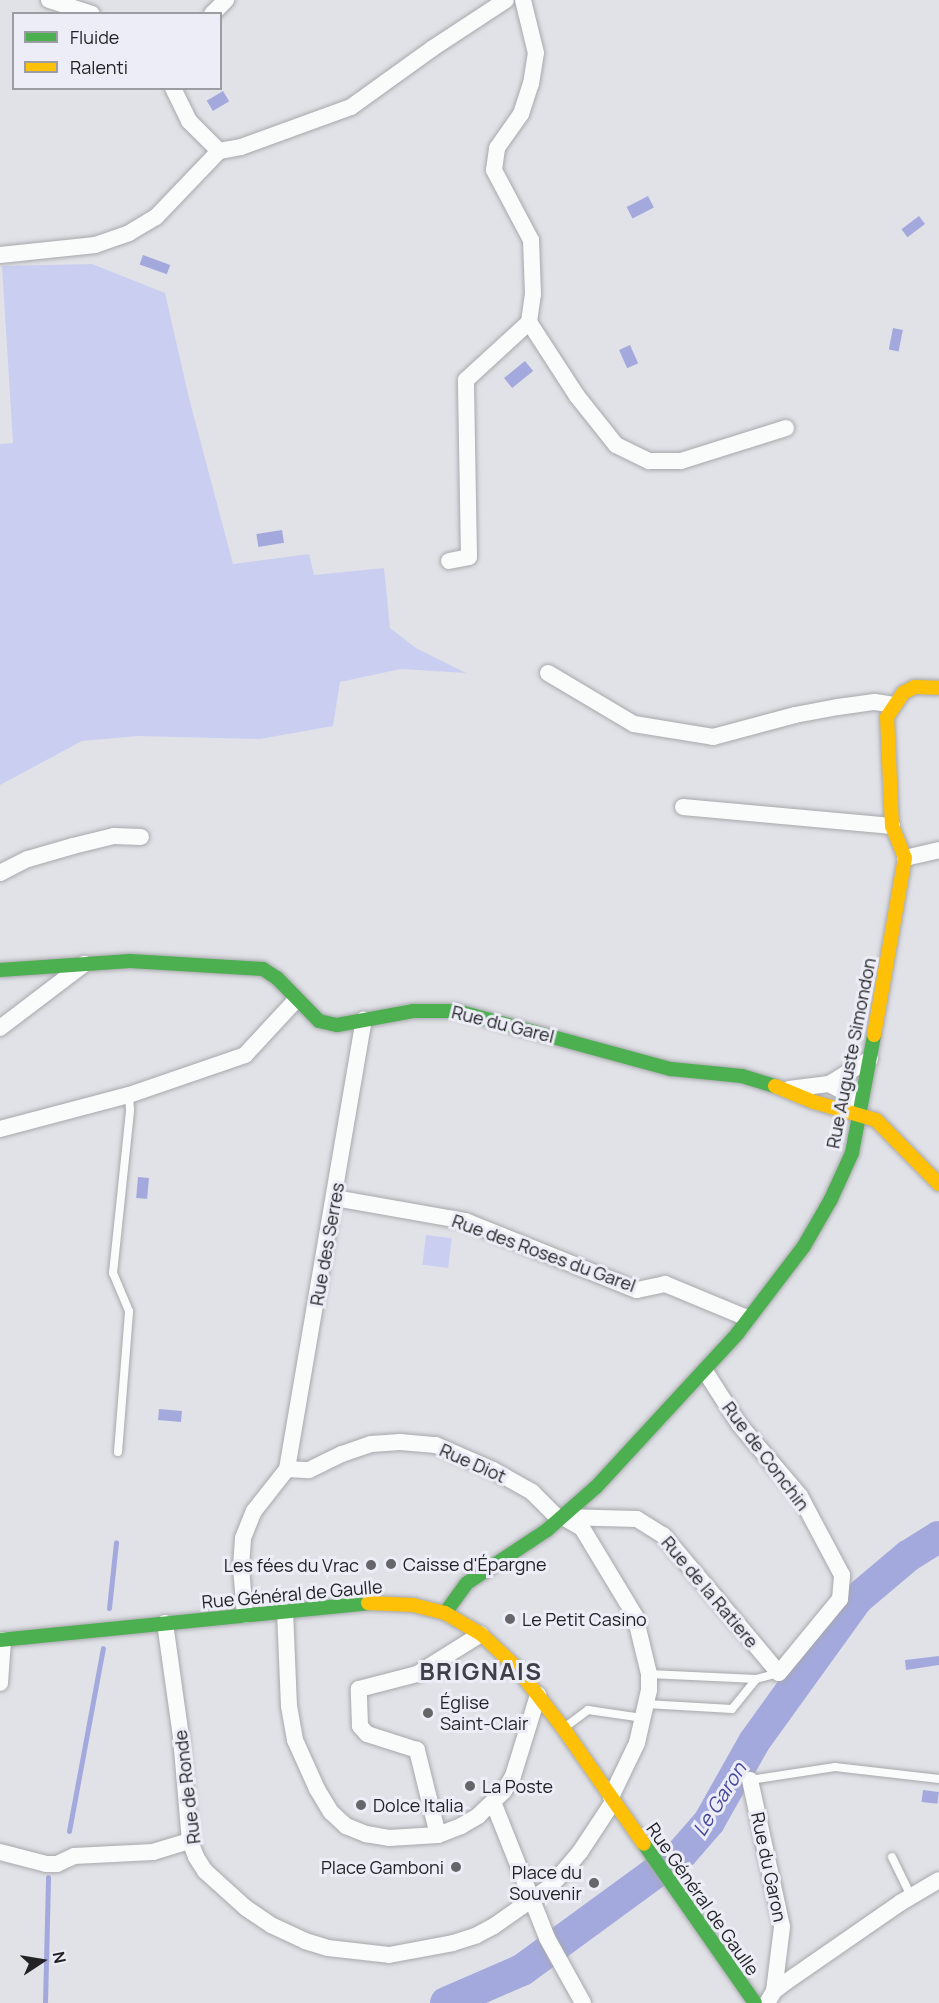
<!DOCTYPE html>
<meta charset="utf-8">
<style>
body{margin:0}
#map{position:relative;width:939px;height:2003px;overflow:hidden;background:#e1e2e7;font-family:Manrope,sans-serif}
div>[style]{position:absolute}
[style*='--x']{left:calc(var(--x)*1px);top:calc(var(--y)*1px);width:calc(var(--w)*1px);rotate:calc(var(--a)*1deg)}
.green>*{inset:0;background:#cacff1;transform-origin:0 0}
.water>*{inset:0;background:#a4a9dd;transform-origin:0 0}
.stream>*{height:5px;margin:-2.5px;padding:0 2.5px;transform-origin:2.5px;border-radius:2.5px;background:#a4a9dd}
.river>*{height:32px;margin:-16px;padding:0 16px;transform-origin:16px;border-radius:16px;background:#a4a9dd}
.roads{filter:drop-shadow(0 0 2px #a7a8ac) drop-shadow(0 0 2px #a7a8ac)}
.lane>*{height:8px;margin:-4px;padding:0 4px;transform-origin:4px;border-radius:4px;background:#fafbfb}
.street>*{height:16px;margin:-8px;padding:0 8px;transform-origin:8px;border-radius:8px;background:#fafbfb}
.fast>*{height:14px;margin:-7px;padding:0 7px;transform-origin:7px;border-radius:7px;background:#4caf50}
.slow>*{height:14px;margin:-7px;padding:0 7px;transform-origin:7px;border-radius:7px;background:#ffc107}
.dots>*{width:16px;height:16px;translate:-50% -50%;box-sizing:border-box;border:3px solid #ecedf6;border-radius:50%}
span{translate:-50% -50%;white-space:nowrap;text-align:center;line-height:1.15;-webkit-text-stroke:6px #ecedf6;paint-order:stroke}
.street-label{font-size:18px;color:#232326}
.poi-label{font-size:18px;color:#232326}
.left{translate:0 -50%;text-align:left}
.right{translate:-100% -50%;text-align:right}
.water-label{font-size:20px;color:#48499e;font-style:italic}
.district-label{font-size:24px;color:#3f4047;font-weight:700;letter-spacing:1.5px}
.legend{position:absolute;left:12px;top:12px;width:210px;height:78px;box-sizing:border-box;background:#ecedf6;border:2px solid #9c9ca3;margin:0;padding:8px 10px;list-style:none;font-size:18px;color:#232326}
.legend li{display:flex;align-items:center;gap:12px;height:30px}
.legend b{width:30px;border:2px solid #9c9ca3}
.north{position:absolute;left:12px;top:1931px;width:60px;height:60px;-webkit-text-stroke:4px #ecedf6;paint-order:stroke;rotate:78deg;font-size:16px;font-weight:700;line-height:24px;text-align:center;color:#232326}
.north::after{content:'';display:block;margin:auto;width:21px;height:27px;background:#232326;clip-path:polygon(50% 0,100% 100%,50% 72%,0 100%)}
</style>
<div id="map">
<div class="green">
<i style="clip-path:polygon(92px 264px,165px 293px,189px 398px,233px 564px,309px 554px,314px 575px,384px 568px,390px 628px,416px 648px,466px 673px,401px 669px,340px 682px,333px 726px,260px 739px,137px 736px,82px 741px,0 785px,0 444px,13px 443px,2px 266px)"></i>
<i style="left:426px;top:1235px;width:26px;height:30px;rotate:7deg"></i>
</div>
<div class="water">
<i style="left:223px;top:91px;width:12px;height:19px;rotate:59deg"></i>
<i style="left:648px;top:196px;width:13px;height:24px;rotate:63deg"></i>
<i style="left:919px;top:216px;width:10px;height:22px;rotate:53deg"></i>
<i style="left:143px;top:255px;width:29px;height:10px;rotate:20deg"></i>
<i style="left:893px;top:328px;width:10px;height:22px;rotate:11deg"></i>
<i style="left:630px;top:345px;width:20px;height:12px;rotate:66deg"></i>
<i style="left:525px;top:361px;width:13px;height:27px;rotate:51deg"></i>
<i style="left:282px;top:530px;width:13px;height:26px;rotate:81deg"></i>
<i style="left:138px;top:1177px;width:11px;height:21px;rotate:5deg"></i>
<i style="left:159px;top:1409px;width:23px;height:11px;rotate:5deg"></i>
<i style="clip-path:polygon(939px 1656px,939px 1665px,906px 1670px,905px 1660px)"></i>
<i style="left:923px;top:1790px;width:16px;height:12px;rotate:7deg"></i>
</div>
<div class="stream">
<i style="--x:109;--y:1608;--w:66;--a:-83.9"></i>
<i style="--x:69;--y:1831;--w:186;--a:-79.5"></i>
<i style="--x:45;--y:2003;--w:126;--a:-88.6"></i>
</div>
<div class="river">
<i style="--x:446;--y:2003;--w:83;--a:-23.5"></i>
<i style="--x:522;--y:1970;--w:198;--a:-36.2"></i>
<i style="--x:682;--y:1853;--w:41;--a:-48.9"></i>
<i style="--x:709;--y:1822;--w:92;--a:-60.6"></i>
<i style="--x:754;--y:1742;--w:176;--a:-54.2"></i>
<i style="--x:857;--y:1599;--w:67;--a:-40.1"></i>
<i style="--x:908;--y:1556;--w:36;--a:-32"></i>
</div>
<div class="roads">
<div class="lane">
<i style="--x:118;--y:1452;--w:141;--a:-85.5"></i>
<i style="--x:129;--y:1311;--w:41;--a:-112.8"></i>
<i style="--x:113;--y:1273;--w:164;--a:-84"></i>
<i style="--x:130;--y:1110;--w:15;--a:-94"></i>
<i style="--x:756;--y:1679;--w:24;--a:-15"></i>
<i style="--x:646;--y:1704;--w:86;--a:3.3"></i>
<i style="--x:732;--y:1709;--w:38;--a:-51"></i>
<i style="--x:756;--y:1679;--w:107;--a:-177.3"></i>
<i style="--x:564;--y:1728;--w:30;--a:-37"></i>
<i style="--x:588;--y:1710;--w:56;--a:8.3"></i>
<i style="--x:750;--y:1780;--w:86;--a:-8.7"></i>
<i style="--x:835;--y:1767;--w:105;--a:6.6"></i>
<i style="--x:892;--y:1857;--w:43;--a:64"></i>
</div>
<div class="street">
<i style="--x:49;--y:0;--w:45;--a:18"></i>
<i style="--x:212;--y:14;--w:20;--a:-45"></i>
<i style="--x:173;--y:88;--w:37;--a:64"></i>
<i style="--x:189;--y:121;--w:42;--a:45"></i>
<i style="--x:219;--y:151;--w:22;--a:-10"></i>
<i style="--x:241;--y:147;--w:117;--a:-20"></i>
<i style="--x:351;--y:107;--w:101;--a:-35.7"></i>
<i style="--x:433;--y:48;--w:87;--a:-33.3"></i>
<i style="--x:0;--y:255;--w:96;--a:-6"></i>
<i style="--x:95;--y:245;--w:36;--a:-19"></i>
<i style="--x:129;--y:233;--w:31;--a:-31"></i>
<i style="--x:156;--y:217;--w:91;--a:-46.3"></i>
<i style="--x:529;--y:322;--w:88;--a:57"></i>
<i style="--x:577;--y:396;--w:63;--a:51.5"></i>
<i style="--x:616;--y:445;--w:37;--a:26"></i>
<i style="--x:649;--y:461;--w:32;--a:0"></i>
<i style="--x:681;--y:461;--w:110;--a:-17.4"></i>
<i style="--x:449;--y:561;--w:20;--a:-11"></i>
<i style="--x:469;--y:557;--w:177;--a:-91"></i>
<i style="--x:466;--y:380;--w:86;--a:-42.6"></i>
<i style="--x:529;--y:322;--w:28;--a:-82"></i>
<i style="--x:533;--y:294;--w:54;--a:-92.1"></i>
<i style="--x:531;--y:240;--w:79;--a:-117.9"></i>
<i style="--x:494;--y:170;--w:22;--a:-82"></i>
<i style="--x:497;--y:148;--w:42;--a:-54.8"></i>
<i style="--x:521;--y:114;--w:32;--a:-72"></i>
<i style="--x:531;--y:84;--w:31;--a:-81"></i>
<i style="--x:536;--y:53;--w:55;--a:-103.8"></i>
<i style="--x:548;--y:673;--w:100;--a:30.7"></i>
<i style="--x:634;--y:724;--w:80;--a:9.3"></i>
<i style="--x:713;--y:737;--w:85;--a:-15"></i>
<i style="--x:795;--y:715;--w:44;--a:-10.5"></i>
<i style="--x:838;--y:707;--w:37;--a:-8"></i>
<i style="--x:875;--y:702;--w:19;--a:9"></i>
<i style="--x:683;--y:807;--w:210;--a:5.2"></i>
<i style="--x:905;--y:858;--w:35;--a:-13"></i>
<i style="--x:0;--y:873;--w:31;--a:-27"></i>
<i style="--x:28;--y:859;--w:47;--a:-16.1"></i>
<i style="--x:73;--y:846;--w:42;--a:-13.7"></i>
<i style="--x:114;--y:836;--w:27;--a:2"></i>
<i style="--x:0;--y:1028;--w:106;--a:-37.3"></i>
<i style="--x:829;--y:1084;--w:26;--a:28"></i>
<i style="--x:852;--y:1096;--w:21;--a:67"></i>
<i style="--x:789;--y:1089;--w:40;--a:-7.1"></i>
<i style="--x:829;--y:1084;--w:48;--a:-31.4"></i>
<i style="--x:0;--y:1129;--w:133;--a:-14.8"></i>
<i style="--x:129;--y:1095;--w:123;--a:-19"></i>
<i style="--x:245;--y:1055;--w:75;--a:-47.2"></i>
<i style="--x:335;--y:1198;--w:132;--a:10"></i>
<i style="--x:465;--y:1221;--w:185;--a:21.9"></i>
<i style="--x:637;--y:1290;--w:29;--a:-12"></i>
<i style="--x:665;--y:1284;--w:89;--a:22.5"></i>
<i style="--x:287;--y:1469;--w:22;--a:3"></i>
<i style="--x:309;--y:1470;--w:37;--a:-26"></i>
<i style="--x:342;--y:1454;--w:31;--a:-19"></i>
<i style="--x:371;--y:1444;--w:29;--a:-4"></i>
<i style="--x:400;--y:1442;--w:36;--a:5"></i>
<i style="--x:436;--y:1445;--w:62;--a:23.7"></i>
<i style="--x:493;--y:1470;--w:45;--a:29.4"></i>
<i style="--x:532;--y:1492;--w:38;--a:45"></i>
<i style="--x:562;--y:1517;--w:75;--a:1.5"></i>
<i style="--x:637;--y:1519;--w:31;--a:32"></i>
<i style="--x:663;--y:1535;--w:180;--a:50"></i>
<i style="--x:779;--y:1673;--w:96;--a:-50.5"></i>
<i style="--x:840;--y:1599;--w:24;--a:-85"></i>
<i style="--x:842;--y:1575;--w:89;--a:-118"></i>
<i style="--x:800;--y:1496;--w:94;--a:-130.3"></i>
<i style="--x:739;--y:1424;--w:63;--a:-122.7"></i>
<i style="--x:563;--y:1517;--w:22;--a:30"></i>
<i style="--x:582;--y:1528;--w:103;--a:58.9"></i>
<i style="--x:635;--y:1616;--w:60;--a:76.4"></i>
<i style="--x:649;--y:1674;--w:16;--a:90"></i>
<i style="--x:649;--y:1690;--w:54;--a:102.8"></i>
<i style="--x:637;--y:1743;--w:60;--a:115.7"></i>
<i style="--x:285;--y:1611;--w:95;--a:87.6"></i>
<i style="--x:289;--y:1706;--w:35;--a:80"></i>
<i style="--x:295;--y:1740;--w:54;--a:65.8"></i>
<i style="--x:317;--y:1789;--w:27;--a:59"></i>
<i style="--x:331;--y:1812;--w:21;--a:43"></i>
<i style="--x:346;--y:1826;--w:22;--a:22"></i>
<i style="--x:366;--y:1834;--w:23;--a:10"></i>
<i style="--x:389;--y:1838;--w:49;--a:-3.5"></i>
<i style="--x:438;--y:1835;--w:25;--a:-21"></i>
<i style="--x:461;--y:1826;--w:20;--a:-30"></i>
<i style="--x:478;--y:1816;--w:36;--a:-44"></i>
<i style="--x:504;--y:1791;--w:17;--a:-59"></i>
<i style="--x:513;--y:1776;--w:85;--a:-72.8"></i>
<i style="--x:245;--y:1615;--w:48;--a:-94.8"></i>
<i style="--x:241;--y:1567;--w:29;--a:-86"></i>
<i style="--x:243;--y:1538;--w:29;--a:-68"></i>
<i style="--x:254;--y:1511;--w:53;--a:-51.8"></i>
<i style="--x:287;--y:1469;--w:456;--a:-80.3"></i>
<i style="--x:165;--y:1623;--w:115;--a:82"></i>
<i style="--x:181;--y:1737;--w:104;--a:85.1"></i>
<i style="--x:190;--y:1841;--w:17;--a:69"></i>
<i style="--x:196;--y:1857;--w:17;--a:57"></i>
<i style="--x:205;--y:1871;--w:55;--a:42.1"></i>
<i style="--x:246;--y:1908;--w:30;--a:34"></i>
<i style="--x:271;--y:1925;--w:38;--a:25"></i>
<i style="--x:305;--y:1941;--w:24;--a:17"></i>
<i style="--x:328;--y:1948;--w:61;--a:6.5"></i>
<i style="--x:389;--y:1955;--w:65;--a:-10.6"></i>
<i style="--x:453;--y:1943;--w:25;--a:-18"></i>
<i style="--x:477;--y:1935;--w:19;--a:-28"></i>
<i style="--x:494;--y:1926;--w:70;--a:-35.1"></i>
<i style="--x:551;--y:1886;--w:45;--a:-49.5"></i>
<i style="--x:580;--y:1852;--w:60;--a:-56.6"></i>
<i style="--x:0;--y:1683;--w:43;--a:-86"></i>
<i style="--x:750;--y:1780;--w:150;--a:77.7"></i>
<i style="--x:782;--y:1927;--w:64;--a:97.1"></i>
<i style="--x:493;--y:1802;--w:146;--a:68.3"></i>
<i style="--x:547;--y:1938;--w:74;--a:61"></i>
<i style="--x:438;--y:1835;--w:88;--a:-103.9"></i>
<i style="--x:417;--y:1750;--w:52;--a:-162.3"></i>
<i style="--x:367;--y:1734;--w:11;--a:-131"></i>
<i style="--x:360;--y:1726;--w:37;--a:-92"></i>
<i style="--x:359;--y:1689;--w:60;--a:-14.5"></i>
<i style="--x:417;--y:1674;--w:75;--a:-32"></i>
<i style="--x:0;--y:1852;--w:48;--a:14.6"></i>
<i style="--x:46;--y:1864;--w:11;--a:0"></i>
<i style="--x:57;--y:1864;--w:19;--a:-25"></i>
<i style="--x:74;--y:1856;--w:79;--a:-2.9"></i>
<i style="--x:153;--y:1852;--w:39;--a:-17"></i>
<i style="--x:767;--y:2003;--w:14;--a:-60"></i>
<i style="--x:774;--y:1991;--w:15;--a:-37"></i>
<i style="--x:786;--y:1982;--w:139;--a:-34.7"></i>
<i style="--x:900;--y:1903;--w:45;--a:-30.5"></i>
</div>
<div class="fast">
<i style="--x:0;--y:970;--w:130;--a:-4"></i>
<i style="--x:130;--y:961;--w:133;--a:3.4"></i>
<i style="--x:263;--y:969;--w:17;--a:33"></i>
<i style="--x:277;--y:978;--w:60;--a:45.7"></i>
<i style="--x:319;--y:1021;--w:18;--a:13"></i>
<i style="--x:337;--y:1025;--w:77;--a:-10.4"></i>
<i style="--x:413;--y:1011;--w:44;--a:0"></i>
<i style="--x:457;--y:1011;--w:222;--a:15.2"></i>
<i style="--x:671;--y:1069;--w:71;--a:5.6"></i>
<i style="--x:742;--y:1076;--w:34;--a:17"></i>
<i style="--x:445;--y:1613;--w:37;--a:-54"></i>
<i style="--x:467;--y:1583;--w:96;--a:-33.5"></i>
<i style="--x:547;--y:1530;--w:65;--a:-41.3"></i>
<i style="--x:596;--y:1487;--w:208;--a:-47.3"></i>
<i style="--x:737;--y:1334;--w:111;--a:-52.7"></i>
<i style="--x:804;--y:1246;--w:54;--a:-60.1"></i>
<i style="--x:831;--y:1199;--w:51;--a:-65.5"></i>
<i style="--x:852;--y:1153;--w:120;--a:-79.4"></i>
<i style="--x:0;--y:1640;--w:370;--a:-5.7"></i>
<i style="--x:644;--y:1844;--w:194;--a:55.1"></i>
</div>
<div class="slow">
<i style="--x:874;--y:1035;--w:180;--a:-80.1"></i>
<i style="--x:905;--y:858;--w:35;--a:-112"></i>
<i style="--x:892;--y:826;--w:109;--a:-92.6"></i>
<i style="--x:887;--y:717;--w:29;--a:-56"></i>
<i style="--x:903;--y:693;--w:13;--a:-27"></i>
<i style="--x:915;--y:687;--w:24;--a:2"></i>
<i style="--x:775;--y:1086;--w:42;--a:22.3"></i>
<i style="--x:814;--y:1102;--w:65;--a:16.2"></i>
<i style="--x:876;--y:1120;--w:90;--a:45.5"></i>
<i style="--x:368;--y:1603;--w:45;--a:2.5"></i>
<i style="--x:413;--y:1605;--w:33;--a:14"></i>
<i style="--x:445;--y:1613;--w:42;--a:30.3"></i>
<i style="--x:481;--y:1634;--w:48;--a:43.3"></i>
<i style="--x:516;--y:1667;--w:77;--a:52.4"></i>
<i style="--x:563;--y:1728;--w:141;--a:55.1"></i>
</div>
</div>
<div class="dots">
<i style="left:391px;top:1564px;background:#66666a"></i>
<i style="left:371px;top:1565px;background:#66666a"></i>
<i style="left:510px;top:1619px;background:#66666a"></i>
<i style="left:428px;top:1713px;background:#66666a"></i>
<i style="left:470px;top:1786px;background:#66666a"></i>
<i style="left:361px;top:1805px;background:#66666a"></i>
<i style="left:456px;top:1867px;background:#66666a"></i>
<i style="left:594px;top:1883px;background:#66666a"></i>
</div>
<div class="street-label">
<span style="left:503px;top:1024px;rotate:14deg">Rue du Garel</span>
<span style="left:851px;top:1053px;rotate:-79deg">Rue Auguste Simondon</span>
<span style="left:327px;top:1244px;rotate:-80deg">Rue des Serres</span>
<span style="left:544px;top:1253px;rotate:20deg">Rue des Roses du Garel</span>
<span style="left:766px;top:1456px;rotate:53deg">Rue de Conchin</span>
<span style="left:473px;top:1463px;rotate:24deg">Rue Diot</span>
<span style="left:710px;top:1592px;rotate:50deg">Rue de la Ratiere</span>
<span style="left:292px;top:1594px;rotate:-5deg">Rue Général de Gaulle</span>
<span style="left:187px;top:1787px;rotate:-97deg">Rue de Ronde</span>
<span style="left:769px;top:1867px;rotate:78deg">Rue du Garon</span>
<span style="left:703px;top:1899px;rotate:55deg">Rue Général de Gaulle</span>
</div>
<div class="poi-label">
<span class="left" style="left:403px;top:1564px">Caisse d'Épargne</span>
<span class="right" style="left:359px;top:1565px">Les fées du Vrac</span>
<span class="left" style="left:522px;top:1619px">Le Petit Casino</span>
<span class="left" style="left:440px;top:1713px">Église<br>Saint-Clair</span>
<span class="left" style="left:482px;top:1786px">La Poste</span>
<span class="left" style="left:373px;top:1805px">Dolce Italia</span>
<span class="right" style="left:444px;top:1867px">Place Gamboni</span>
<span class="right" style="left:582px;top:1883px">Place du<br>Souvenir</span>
</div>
<div class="water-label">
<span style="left:719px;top:1799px;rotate:-58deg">Le Garon</span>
</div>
<div class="district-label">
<span style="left:481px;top:1671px">BRIGNAIS</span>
</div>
<ul class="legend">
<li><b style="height:8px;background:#4caf50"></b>Fluide</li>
<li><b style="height:8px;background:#ffc107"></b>Ralenti</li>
</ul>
<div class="north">N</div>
</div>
